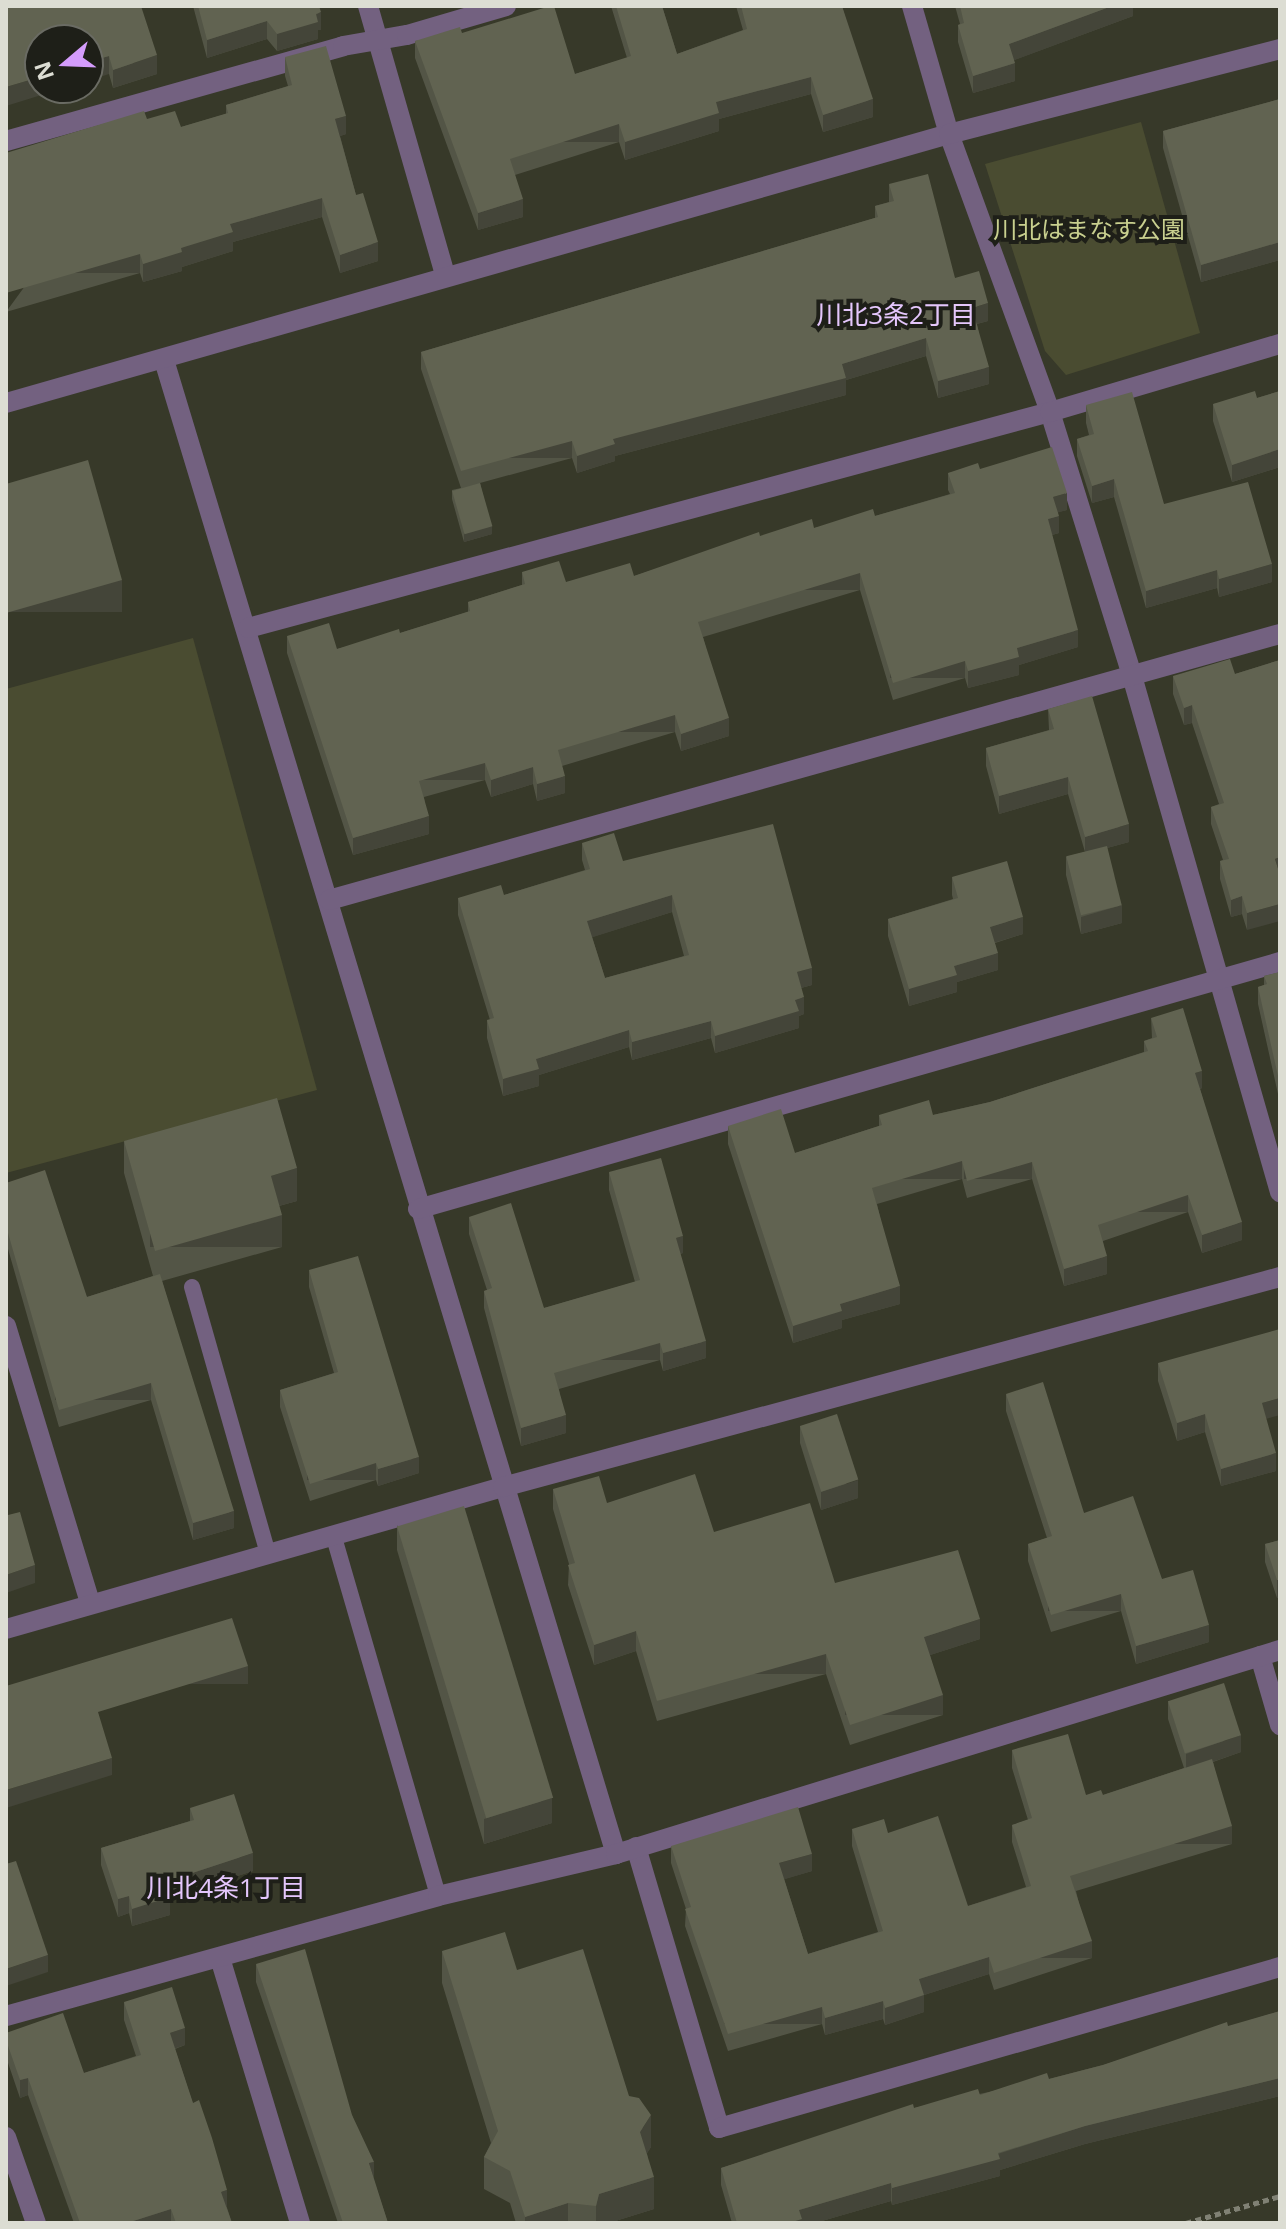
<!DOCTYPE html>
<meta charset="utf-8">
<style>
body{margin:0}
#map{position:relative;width:1286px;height:2229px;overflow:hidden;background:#373929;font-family:"Open Sans","Noto Sans JP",sans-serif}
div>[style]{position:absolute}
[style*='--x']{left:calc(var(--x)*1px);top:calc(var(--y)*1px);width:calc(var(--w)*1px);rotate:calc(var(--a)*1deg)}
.green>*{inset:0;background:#4a4c31}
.path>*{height:5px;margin-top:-2.5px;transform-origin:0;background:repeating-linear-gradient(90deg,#808174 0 6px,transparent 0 10px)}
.lane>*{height:16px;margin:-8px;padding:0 8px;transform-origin:8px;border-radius:8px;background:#736180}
.street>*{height:20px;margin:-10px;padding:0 10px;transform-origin:10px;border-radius:10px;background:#736180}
.wall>*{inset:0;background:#535546}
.shaded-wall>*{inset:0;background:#444539;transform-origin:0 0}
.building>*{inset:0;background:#616351;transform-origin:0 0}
span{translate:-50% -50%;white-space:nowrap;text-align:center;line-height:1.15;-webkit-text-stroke:8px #1e1f18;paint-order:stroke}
.park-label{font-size:24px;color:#c9d08f}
.neighbourhood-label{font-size:26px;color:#e4c6fc}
.frame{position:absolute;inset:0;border:8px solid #dcddd3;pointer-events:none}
.north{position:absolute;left:24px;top:24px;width:80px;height:80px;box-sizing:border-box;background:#1e1f18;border:2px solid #6a6b63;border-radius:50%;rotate:251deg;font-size:22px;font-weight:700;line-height:32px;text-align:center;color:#dcddd3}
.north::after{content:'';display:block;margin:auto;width:28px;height:36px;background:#d49cfc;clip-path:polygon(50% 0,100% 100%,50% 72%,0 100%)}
</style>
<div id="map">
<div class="green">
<i style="clip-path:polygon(1141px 122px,1200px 333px,1066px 375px,1045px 351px,985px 164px)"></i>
<i style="clip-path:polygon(193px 638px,317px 1090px,6px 1173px,6px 689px)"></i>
</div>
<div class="path">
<i style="--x:1186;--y:2223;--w:98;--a:-16"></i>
</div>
<div class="lane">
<i style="--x:192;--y:1287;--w:277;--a:74.1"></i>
<i style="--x:333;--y:1534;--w:377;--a:73.8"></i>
</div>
<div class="street">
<i style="--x:368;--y:6;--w:279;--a:74"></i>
<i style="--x:912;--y:6;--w:133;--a:73.9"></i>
<i style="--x:949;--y:134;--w:296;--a:70"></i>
<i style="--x:1050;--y:412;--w:276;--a:72.7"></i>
<i style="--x:1132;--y:676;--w:537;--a:74"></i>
<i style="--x:6;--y:141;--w:350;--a:-15.7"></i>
<i style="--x:343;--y:46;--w:65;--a:-9.8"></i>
<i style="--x:407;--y:35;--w:103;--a:-16.3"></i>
<i style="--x:164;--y:360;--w:1561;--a:73.17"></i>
<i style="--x:6;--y:403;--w:981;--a:-15.92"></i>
<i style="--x:949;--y:134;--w:342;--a:-14.4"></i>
<i style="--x:248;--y:628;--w:831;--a:-15.07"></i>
<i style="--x:1050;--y:412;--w:240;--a:-16.5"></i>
<i style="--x:329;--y:900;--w:988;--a:-15.63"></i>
<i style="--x:418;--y:1209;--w:897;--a:-15.99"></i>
<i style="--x:6;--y:1326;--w:289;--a:73.1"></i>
<i style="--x:6;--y:1629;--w:517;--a:-15.95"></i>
<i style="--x:503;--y:1487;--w:805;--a:-15.12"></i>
<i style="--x:1260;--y:1656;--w:72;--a:73.8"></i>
<i style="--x:636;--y:1847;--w:293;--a:73.5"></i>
<i style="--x:719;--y:2128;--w:584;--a:-16.01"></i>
<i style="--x:220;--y:1958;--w:277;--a:73.2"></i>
<i style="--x:6;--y:2016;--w:448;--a:-15.5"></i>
<i style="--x:438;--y:1896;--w:183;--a:-13.3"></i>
<i style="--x:616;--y:1854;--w:695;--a:-17.08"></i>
<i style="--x:6;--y:2137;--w:91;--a:70.8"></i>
</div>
<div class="wall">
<i style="clip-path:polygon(6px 6px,157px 74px,113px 88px,109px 74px)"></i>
<i style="clip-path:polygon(193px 6px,319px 6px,321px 30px,318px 30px,318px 39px,277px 51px,267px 39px,207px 58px)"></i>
<i style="clip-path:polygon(611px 6px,662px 6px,677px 54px,743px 30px,736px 6px,842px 6px,873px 117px,823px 132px,811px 94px,719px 119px,719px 131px,625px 160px,619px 142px,515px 175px,523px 217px,478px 230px,415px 58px,415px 41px,462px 33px,575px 74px,627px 58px)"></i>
<i style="clip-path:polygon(955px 6px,1133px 6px,1133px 16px,1014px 60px,1015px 81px,973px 93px,958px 42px,958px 25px,960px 24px)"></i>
<i style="clip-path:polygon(285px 57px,346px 134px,340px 136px,356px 195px,378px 261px,340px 273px,322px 217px,233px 242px,233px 251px,182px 267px,182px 271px,143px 282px,140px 273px,6px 312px,147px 119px,181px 127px,226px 114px,226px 105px,288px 86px,285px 76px)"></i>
<i style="clip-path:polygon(1280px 99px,1280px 260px,1201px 282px,1163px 148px,1163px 131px)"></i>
<i style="clip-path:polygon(889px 184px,955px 278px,988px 321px,977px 324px,989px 384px,938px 398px,926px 356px,846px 380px,846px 395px,615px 456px,615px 461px,577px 473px,572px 458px,480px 483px,492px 534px,464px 542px,452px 499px,452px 490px,461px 488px,421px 369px,421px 352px,875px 218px,875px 206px,889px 202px)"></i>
<i style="clip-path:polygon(1280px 391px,1280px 467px,1232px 482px,1213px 421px,1213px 404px,1257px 398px)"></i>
<i style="clip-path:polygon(1086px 405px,1164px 504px,1272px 582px,1219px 597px,1217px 588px,1146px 608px,1114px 497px,1092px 503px,1077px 456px,1077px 439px,1089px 435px,1086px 423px)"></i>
<i style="clip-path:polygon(980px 469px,1067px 510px,1058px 512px,1059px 533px,1052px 535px,1078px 647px,1019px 665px,1019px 675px,968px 688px,965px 678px,893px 700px,860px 590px,703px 637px,729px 736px,681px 751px,675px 732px,562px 766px,565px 793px,537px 801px,533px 784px,491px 797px,485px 780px,424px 797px,429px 834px,353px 855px,287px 653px,287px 636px,337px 649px,400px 633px,468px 612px,468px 602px,522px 585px,522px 572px,566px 582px,634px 576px,760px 536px,814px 528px,875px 516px,950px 494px,948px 490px,948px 473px)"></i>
<i style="clip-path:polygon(1280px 660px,1247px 930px,1242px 914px,1231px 917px,1220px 879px,1220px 861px,1223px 860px,1211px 824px,1211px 807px,1219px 804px,1192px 723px,1184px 725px,1173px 694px,1173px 676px,1235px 674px)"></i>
<i style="clip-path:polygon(1048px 709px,1129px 842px,1107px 848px,1122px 923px,1081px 934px,1066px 875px,1066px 857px,1085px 852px,1068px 794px,999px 814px,986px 766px,986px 748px,1049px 730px)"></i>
<i style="clip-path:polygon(evenodd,582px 843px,623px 861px,812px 985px,801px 988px,804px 1014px,799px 1016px,799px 1028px,715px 1053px,711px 1038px,632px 1060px,629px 1047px,539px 1075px,539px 1086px,503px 1096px,487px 1038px,487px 1020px,490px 1020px,458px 915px,458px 898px,504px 895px,585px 870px,582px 860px,582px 843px,672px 912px,684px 956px,605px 978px,592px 937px,672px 912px)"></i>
<i style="clip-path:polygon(952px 877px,1023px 934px,995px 943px,998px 970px,957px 982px,957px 992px,909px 1006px,888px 936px,888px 919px,953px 899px,952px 895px)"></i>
<i style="clip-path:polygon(1280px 972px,1278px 1094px,1258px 1004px,1258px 987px,1264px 985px,1264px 976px)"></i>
<i style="clip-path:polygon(1151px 1018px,1202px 1088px,1200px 1089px,1242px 1240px,1202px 1253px,1188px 1212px,1103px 1241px,1107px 1274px,1064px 1286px,1032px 1179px,967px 1198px,962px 1179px,877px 1204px,900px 1304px,842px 1320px,842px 1328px,793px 1343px,728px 1144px,728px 1126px,795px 1153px,879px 1126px,879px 1115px,933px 1115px,990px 1102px,1144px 1052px,1144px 1041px,1152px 1038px)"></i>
<i style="clip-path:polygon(124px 1141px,297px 1201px,279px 1206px,282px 1247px,162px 1281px,234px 1528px,193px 1540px,151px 1400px,59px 1427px,6px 1242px,6px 1183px,87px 1297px,153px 1276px,124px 1173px)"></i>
<i style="clip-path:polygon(609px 1172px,683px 1253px,680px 1254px,706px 1358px,663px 1371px,660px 1360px,559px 1389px,566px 1433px,521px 1446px,484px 1308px,484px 1291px,487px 1290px,469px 1234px,469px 1217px,544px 1308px,635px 1282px,609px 1190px)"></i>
<i style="clip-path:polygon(309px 1270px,419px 1473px,378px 1486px,376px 1480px,310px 1501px,280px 1407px,280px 1390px,334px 1373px,309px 1287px)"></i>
<i style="clip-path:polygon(1158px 1363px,1266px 1419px,1276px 1471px,1221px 1486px,1205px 1432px,1177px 1441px,1158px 1381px)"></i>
<i style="clip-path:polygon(1006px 1394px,1084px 1513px,1162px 1579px,1209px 1642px,1136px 1664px,1121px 1611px,1051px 1632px,1028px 1561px,1028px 1544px,1047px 1538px,1006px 1411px)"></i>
<i style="clip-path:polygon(800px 1426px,858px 1498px,821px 1510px,800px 1443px)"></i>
<i style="clip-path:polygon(553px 1489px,714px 1532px,835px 1583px,980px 1639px,930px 1655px,943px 1715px,850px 1745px,826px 1674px,657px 1721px,636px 1651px,594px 1665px,568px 1585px,569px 1564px,553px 1509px)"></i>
<i style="clip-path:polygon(397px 1525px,552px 1823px,484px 1844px,397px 1550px)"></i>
<i style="clip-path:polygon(1280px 1540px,1280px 1597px,1277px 1598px,1265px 1562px,1265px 1544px)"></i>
<i style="clip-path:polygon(1168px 1702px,1241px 1752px,1213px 1762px,1232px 1844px,1076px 1891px,1092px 1958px,994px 1990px,989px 1974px,924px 1995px,924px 2012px,885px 2025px,883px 2019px,825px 2035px,822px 2024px,728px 2051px,685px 1926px,686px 1909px,671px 1863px,671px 1846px,812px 1871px,784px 1879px,808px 1954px,878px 1932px,852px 1846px,852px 1829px,888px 1833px,968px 1906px,1026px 1887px,1012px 1842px,1012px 1825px,1028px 1820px,1012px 1768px,1012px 1750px,1086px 1795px,1103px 1795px,1184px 1768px,1168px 1719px)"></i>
<i style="clip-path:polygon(190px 1808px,253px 1871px,170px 1897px,170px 1915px,132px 1926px,129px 1913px,118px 1917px,101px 1865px,101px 1848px,190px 1821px)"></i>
<i style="clip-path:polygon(442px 1951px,517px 1970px,629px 2096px,651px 2147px,647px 2153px,654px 2209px,609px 2223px,516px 2223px,510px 2203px,484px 2189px,484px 2157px,491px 2143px,442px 1983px)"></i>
<i style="clip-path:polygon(256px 1964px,352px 2115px,388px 2223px,338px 2223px,256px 1982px)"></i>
<i style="clip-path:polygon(124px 2002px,185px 2045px,175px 2049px,232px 2223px,74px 2223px,28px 2095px,20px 2098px,6px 2057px,6px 2033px,84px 2073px,136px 2056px,124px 2020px)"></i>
<i style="clip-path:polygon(1280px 2011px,1280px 2096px,1085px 2144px,1000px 2170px,1000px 2176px,892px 2205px,891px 2201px,815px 2223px,732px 2223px,721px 2185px,721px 2168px,914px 2108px,1049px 2079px,1103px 2065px)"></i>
</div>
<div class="shaded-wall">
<i style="clip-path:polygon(1112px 6px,1133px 6px,1133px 16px,1009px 62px,1009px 44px)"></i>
<i style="clip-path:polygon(321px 12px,321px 30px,318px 30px,318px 39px,277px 51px,277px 34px)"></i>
<i style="clip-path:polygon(267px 21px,267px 39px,207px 58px,207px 40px)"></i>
<i style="clip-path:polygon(157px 55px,157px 74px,113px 88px,113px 70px)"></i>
<i style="clip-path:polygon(109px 56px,109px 74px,88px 81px,88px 62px)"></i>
<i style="clip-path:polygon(1015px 63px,1015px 81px,973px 93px,973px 76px)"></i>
<i style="clip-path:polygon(40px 77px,40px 88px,64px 88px,6px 106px,6px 87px)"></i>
<i style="clip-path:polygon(811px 77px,811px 94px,719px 119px,719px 131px,625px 160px,625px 142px,716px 102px)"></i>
<i style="clip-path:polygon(873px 99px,873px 117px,823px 132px,823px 115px)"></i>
<i style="clip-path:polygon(346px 116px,346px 134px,335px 138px,335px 119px)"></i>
<i style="left:619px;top:124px;width:18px;height:114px;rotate:90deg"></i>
<i style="clip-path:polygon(322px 198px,322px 217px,233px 242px,233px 251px,182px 267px,182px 271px,143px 282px,143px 264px,181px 248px,230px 224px)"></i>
<i style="clip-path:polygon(523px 199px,523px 217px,478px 230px,478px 213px)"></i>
<i style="clip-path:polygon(378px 242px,378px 261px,340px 273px,340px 255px)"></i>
<i style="clip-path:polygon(1280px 242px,1280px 260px,1201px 282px,1201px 265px)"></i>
<i style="left:140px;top:254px;width:19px;height:140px;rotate:90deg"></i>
<i style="clip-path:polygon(988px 303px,988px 321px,972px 325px,972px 308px)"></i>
<i style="clip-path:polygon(926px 338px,926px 356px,846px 380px,846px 395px,615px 456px,615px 461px,577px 473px,577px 456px,613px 439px,842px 364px)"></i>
<i style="clip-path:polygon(989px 367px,989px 384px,938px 398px,938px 381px)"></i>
<i style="left:572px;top:441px;width:17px;height:115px;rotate:90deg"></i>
<i style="clip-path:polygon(1280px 449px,1280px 467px,1232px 482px,1232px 465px)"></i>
<i style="clip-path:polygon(1114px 479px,1114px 497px,1092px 503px,1092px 486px)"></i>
<i style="clip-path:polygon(1067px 493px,1067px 510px,1053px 514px,1053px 497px)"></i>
<i style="clip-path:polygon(1059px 516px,1059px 533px,1048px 536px,1048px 519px)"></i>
<i style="clip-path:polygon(492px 526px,492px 534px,464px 542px,464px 533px)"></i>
<i style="clip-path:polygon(1272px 564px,1272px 582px,1219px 597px,1219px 579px)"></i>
<i style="clip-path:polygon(1217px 570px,1217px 588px,1146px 608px,1146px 591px)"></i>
<i style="left:860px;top:573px;width:17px;height:169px;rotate:90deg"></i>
<i style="left:122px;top:580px;width:32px;height:121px;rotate:90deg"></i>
<i style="clip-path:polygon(1078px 630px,1078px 647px,1019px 665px,1019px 675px,968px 688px,968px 671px,1017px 648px)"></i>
<i style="left:965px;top:661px;width:17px;height:75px;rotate:90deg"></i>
<i style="clip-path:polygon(1192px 705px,1192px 723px,1184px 725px,1184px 708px)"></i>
<i style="left:675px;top:715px;width:17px;height:122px;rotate:90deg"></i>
<i style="clip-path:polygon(729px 718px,729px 736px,681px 751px,681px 734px)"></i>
<i style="left:485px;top:763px;width:17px;height:68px;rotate:90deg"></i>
<i style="clip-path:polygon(533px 767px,533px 784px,491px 797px,491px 780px)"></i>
<i style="clip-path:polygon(565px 776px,565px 793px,537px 801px,537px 784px)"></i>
<i style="clip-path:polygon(1068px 777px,1068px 794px,999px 814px,999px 796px)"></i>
<i style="clip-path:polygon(429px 816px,429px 834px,353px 855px,353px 838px)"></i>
<i style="clip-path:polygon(1129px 824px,1129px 842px,1085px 854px,1085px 837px)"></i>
<i style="clip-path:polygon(1280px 857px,1280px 875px,1275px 859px)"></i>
<i style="clip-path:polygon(672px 895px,672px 912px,587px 939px,587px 921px)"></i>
<i style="clip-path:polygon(1242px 896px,1242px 914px,1231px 917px,1231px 900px)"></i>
<i style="clip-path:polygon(1280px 904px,1280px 921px,1247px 930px,1247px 913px)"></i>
<i style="clip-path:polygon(1122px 905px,1122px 923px,1081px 934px,1081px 917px)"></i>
<i style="clip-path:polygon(1023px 917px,1023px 934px,990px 944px,990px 927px)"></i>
<i style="clip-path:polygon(998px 953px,998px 970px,957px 982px,957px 992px,909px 1006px,909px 989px,954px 966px)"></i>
<i style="clip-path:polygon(812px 968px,812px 985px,797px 989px,797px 972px)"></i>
<i style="clip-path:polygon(804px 997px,804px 1014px,799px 1016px,799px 1028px,715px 1053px,715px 1036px,795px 1000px)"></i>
<i style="clip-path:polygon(711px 1021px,711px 1038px,632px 1060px,632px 1042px)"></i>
<i style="clip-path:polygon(629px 1030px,629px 1047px,539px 1075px,539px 1086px,503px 1096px,503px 1079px,536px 1059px)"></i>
<i style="clip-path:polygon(1202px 1071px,1202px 1088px,1195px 1090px,1195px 1073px)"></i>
<i style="left:1278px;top:1076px;width:2px;height:18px"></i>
<i style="left:962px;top:1161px;width:18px;height:94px;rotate:90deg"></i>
<i style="left:1032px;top:1162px;width:17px;height:68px;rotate:90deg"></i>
<i style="clip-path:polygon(297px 1168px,297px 1201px,271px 1208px,271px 1176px)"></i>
<i style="left:1188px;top:1195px;width:17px;height:95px;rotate:90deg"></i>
<i style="left:282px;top:1215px;width:32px;height:132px;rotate:90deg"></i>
<i style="clip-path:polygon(1242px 1222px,1242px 1240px,1202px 1253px,1202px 1235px)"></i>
<i style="clip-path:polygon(683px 1236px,683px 1253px,676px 1255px,676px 1238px)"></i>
<i style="clip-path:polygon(1107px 1256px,1107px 1274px,1064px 1286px,1064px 1269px)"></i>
<i style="clip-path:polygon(900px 1286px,900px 1304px,842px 1320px,842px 1328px,793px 1343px,793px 1326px,840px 1304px)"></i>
<i style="clip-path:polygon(706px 1341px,706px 1358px,663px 1371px,663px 1353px)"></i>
<i style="left:660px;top:1343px;width:17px;height:110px;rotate:90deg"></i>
<i style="left:151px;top:1383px;width:17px;height:96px;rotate:90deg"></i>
<i style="clip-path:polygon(1280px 1398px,1280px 1415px,1262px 1420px,1262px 1403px)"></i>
<i style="clip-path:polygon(1205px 1414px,1205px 1432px,1177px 1441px,1177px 1423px)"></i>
<i style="clip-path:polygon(566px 1415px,566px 1433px,521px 1446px,521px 1428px)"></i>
<i style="clip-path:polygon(1276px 1453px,1276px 1471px,1221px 1486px,1221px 1469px)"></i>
<i style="clip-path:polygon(419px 1457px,419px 1473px,378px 1486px,378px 1469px)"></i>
<i style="left:376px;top:1463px;width:17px;height:69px;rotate:90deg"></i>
<i style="clip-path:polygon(858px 1480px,858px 1498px,821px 1510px,821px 1492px)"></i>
<i style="clip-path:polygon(234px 1511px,234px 1528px,193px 1540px,193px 1523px)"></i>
<i style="clip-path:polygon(35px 1565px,35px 1583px,6px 1593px,6px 1575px)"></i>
<i style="left:1277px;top:1580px;width:3px;height:18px"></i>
<i style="left:1121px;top:1594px;width:17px;height:73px;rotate:90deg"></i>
<i style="clip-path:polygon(980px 1619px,980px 1639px,924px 1657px,924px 1637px)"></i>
<i style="clip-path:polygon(1209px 1625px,1209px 1642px,1136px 1664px,1136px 1646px)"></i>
<i style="clip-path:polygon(636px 1631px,636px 1651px,594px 1665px,594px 1645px)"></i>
<i style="left:826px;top:1654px;width:20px;height:175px;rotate:90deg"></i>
<i style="left:248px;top:1666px;width:18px;height:157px;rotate:90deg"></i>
<i style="left:943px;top:1695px;width:20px;height:98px;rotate:90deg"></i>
<i style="clip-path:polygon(1241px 1735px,1241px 1752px,1186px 1771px,1186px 1754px)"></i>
<i style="clip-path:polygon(112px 1758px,112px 1775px,6px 1808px,6px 1790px)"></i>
<i style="clip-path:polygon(552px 1798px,552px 1823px,484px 1844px,484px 1819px)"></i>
<i style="left:1232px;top:1826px;width:18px;height:170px;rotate:90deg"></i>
<i style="clip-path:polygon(253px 1853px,253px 1871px,166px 1899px,170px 1897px,170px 1915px,132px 1926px,132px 1909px,165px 1882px)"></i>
<i style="clip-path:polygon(812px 1854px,812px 1871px,779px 1881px,779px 1863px)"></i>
<i style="clip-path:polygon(129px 1896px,129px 1913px,118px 1917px,118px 1899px)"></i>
<i style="left:1092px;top:1941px;width:17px;height:103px;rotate:90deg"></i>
<i style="clip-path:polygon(48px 1955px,48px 1972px,6px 1986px,6px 1969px)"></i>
<i style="clip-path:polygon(989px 1957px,989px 1974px,924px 1995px,924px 2012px,885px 2025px,885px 2008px,919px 1979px)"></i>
<i style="clip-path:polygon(883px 2001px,883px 2019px,825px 2035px,825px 2018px)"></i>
<i style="left:822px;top:2007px;width:17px;height:98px;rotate:90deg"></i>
<i style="clip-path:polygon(185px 2028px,185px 2045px,170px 2050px,170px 2033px)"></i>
<i style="clip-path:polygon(28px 2078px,28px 2095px,20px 2098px,20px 2080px)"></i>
<i style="clip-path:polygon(1280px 2078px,1280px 2096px,1085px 2144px,1000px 2170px,1000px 2176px,892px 2205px,892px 2188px,1085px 2126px)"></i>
<i style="clip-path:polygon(651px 2115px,651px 2147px,640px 2164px,640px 2132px)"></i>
<i style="clip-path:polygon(374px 2162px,374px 2179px,369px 2163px)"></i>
<i style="clip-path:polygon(654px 2177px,654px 2209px,609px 2223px,596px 2223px,596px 2206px,599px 2194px)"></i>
<i style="clip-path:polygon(891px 2183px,891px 2201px,815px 2223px,789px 2223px,799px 2210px)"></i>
<i style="clip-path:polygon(227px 2190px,227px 2207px,221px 2210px,221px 2192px)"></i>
<i style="clip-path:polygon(568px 2203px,568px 2223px,525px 2223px,525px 2217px)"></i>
<i style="clip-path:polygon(171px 2209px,171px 2223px,127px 2223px)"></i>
</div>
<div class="building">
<i style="clip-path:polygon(6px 6px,141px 6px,157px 55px,113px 70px,109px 56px,88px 62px,88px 40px,40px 40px,40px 77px,6px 87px)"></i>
<i style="clip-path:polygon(198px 6px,319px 6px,321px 12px,316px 14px,318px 22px,277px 34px,267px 21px,207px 40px)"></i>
<i style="clip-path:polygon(550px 6px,554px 6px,575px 74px,631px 56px,616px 6px,662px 6px,677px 54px,747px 29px,741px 6px,842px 6px,873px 99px,823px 115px,811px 77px,716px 102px,719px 113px,625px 142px,619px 124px,510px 159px,523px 199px,478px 213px,415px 41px,460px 27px,462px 33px)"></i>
<i style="clip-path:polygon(960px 6px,1112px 6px,1009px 44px,1015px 63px,973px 76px,958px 25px,964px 23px)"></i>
<i style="clip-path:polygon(326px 46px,346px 116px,335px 119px,356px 195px,363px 193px,378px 242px,340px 255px,322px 198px,230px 224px,233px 232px,181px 248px,182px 252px,143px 264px,140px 254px,6px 293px,6px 153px,144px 111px,147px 119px,175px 111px,181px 127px,228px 113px,226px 105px,292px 85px,285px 57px)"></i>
<i style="clip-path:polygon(1280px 99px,1280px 242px,1201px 265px,1163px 131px)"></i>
<i style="clip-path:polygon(928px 174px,955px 278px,979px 271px,988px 303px,972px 308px,989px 367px,938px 381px,926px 338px,842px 364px,846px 378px,613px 439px,615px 444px,577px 456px,572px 441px,461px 471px,421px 352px,878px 217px,875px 206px,894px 201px,889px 184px)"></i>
<i style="clip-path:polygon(1255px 391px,1257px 398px,1280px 391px,1280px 449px,1232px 465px,1213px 404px)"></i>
<i style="clip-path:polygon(1132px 392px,1164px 504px,1248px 482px,1272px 564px,1219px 579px,1217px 570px,1146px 591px,1114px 479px,1092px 486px,1077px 439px,1094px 434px,1086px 405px)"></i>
<i style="clip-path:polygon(1052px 447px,1067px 493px,1053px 497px,1059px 516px,1048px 519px,1078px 630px,1017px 648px,1019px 657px,968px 671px,965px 661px,893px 683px,860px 573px,698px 622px,729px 718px,681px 734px,675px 715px,558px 750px,565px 776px,537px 784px,533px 767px,491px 780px,485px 763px,419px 781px,429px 816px,353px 838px,287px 636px,329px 623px,337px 649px,399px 629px,400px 633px,470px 611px,468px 602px,525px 584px,522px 572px,559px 561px,566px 582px,630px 563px,634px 576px,759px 532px,760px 536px,812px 519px,814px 528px,873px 509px,875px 516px,955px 493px,948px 473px,978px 463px,980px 469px)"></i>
<i style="clip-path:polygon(88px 460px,122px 580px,6px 613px,6px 484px)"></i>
<i style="left:480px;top:483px;width:45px;height:29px;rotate:74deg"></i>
<i style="clip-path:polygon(1230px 659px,1235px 674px,1280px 660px,1280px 857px,1275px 859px,1280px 875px,1280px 904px,1247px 913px,1242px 896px,1231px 900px,1220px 861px,1229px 859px,1211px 807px,1224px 803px,1192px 705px,1184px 708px,1173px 676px)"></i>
<i style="clip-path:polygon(1092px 696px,1129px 824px,1085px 837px,1068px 777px,999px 796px,986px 748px,1054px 729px,1048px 709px)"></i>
<i style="clip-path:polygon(evenodd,773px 824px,812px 968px,797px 972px,804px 997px,795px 1000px,799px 1011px,715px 1036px,711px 1021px,632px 1042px,629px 1030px,536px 1059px,539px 1069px,503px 1079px,487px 1020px,494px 1018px,458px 898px,501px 885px,504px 895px,590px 869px,582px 843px,614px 833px,623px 861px,773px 824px,672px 895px,689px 955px,605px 978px,587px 921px,672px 895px)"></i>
<i style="left:1107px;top:846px;width:61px;height:42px;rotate:76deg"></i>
<i style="clip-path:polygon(1007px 861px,1023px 917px,990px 927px,998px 953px,954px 966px,957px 975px,909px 989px,888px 919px,958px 898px,952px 877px)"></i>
<i style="clip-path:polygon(1280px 972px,1280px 1076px,1278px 1076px,1258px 987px,1267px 984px,1264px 976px)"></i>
<i style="clip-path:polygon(1183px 1008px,1202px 1071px,1195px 1073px,1242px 1222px,1202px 1235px,1188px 1195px,1098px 1225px,1107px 1256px,1064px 1269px,1032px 1162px,967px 1181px,962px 1161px,872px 1188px,900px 1286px,840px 1304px,842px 1311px,793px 1326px,728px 1126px,781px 1109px,795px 1153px,882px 1125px,879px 1115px,929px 1100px,933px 1115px,990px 1102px,1148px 1051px,1144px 1041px,1157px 1037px,1151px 1018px)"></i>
<i style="clip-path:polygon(277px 1098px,297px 1168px,271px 1176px,282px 1215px,155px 1251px,124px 1141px)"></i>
<i style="clip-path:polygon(661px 1158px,683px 1236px,676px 1238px,706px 1341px,663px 1353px,660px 1343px,554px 1373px,566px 1415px,521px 1428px,484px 1291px,492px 1288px,469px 1217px,511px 1203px,544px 1308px,640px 1280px,609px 1172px)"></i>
<i style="clip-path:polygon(45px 1170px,87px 1297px,160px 1274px,234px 1511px,193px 1523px,151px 1383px,59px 1410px,6px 1226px,6px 1183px)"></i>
<i style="clip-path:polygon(358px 1256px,419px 1457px,378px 1469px,376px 1463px,310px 1484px,280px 1390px,338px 1372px,309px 1270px)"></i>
<i style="clip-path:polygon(1280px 1329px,1280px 1398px,1262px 1403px,1276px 1453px,1221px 1469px,1205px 1414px,1177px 1423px,1158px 1363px)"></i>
<i style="clip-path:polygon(1043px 1382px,1084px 1513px,1133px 1496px,1162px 1579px,1193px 1570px,1209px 1625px,1136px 1646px,1121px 1594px,1051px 1615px,1028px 1544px,1052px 1536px,1006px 1394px)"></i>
<i style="left:837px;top:1414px;width:69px;height:39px;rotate:72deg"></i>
<i style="clip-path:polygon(695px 1474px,714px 1532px,810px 1503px,835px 1583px,958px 1550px,980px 1619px,924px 1637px,943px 1695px,850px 1725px,826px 1654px,657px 1701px,636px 1631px,594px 1645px,568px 1565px,575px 1563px,553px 1489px,599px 1476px,607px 1503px)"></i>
<i style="left:464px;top:1506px;width:305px;height:70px;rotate:73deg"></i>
<i style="clip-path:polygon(6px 1507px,8px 1515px,20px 1512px,35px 1565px,6px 1575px)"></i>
<i style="clip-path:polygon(1280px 1540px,1280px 1580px,1277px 1580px,1265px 1544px)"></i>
<i style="clip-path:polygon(232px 1618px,248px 1666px,98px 1712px,112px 1758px,6px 1790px,6px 1686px)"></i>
<i style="left:1224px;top:1683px;width:55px;height:59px;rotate:72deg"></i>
<i style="clip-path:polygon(1068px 1734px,1086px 1795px,1101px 1790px,1103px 1795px,1212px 1759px,1232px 1826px,1070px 1876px,1092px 1941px,994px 1973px,989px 1957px,919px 1979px,924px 1995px,885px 2008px,883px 2001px,825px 2018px,822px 2007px,728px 2034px,685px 1909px,691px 1907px,671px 1846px,798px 1807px,812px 1854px,779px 1863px,808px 1954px,883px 1931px,852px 1829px,884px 1819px,888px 1833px,938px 1816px,968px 1906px,1031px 1886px,1012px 1825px,1032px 1818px,1012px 1750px)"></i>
<i style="clip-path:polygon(234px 1794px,253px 1853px,165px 1882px,170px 1897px,132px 1909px,129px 1896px,118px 1899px,101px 1848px,194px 1820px,190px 1808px)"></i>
<i style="clip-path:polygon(16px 1861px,48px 1955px,6px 1969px,6px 1864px)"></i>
<i style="clip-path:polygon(505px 1932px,517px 1970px,583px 1949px,629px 2096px,639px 2098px,651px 2115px,640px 2132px,654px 2177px,599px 2194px,596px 2206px,568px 2203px,525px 2217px,510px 2171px,484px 2157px,498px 2131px,442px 1951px)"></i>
<i style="clip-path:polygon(305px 1949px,352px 2115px,374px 2162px,369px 2163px,388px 2223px,343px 2223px,256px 1964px)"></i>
<i style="clip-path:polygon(172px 1987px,185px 2028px,170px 2033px,193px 2103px,199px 2100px,212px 2138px,227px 2190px,221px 2192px,232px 2223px,176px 2223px,171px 2209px,127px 2223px,80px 2223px,28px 2078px,20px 2080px,6px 2040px,6px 2033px,63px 2013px,84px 2073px,141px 2055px,124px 2002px)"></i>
<i style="clip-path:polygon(1280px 2011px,1280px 2078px,1085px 2126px,998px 2153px,1000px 2159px,892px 2188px,891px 2183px,799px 2210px,802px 2219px,789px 2223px,737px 2223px,721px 2168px,913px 2104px,914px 2108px,978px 2089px,980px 2095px,1047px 2073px,1049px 2079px,1103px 2065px,1227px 2022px,1228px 2026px)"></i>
</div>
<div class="park-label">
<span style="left:1089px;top:229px">川北はまなす公園</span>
</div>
<div class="neighbourhood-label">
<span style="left:896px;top:315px">川北3条2丁目</span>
<span style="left:226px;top:1888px">川北4条1丁目</span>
</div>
<div class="frame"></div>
<div class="north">N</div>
</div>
